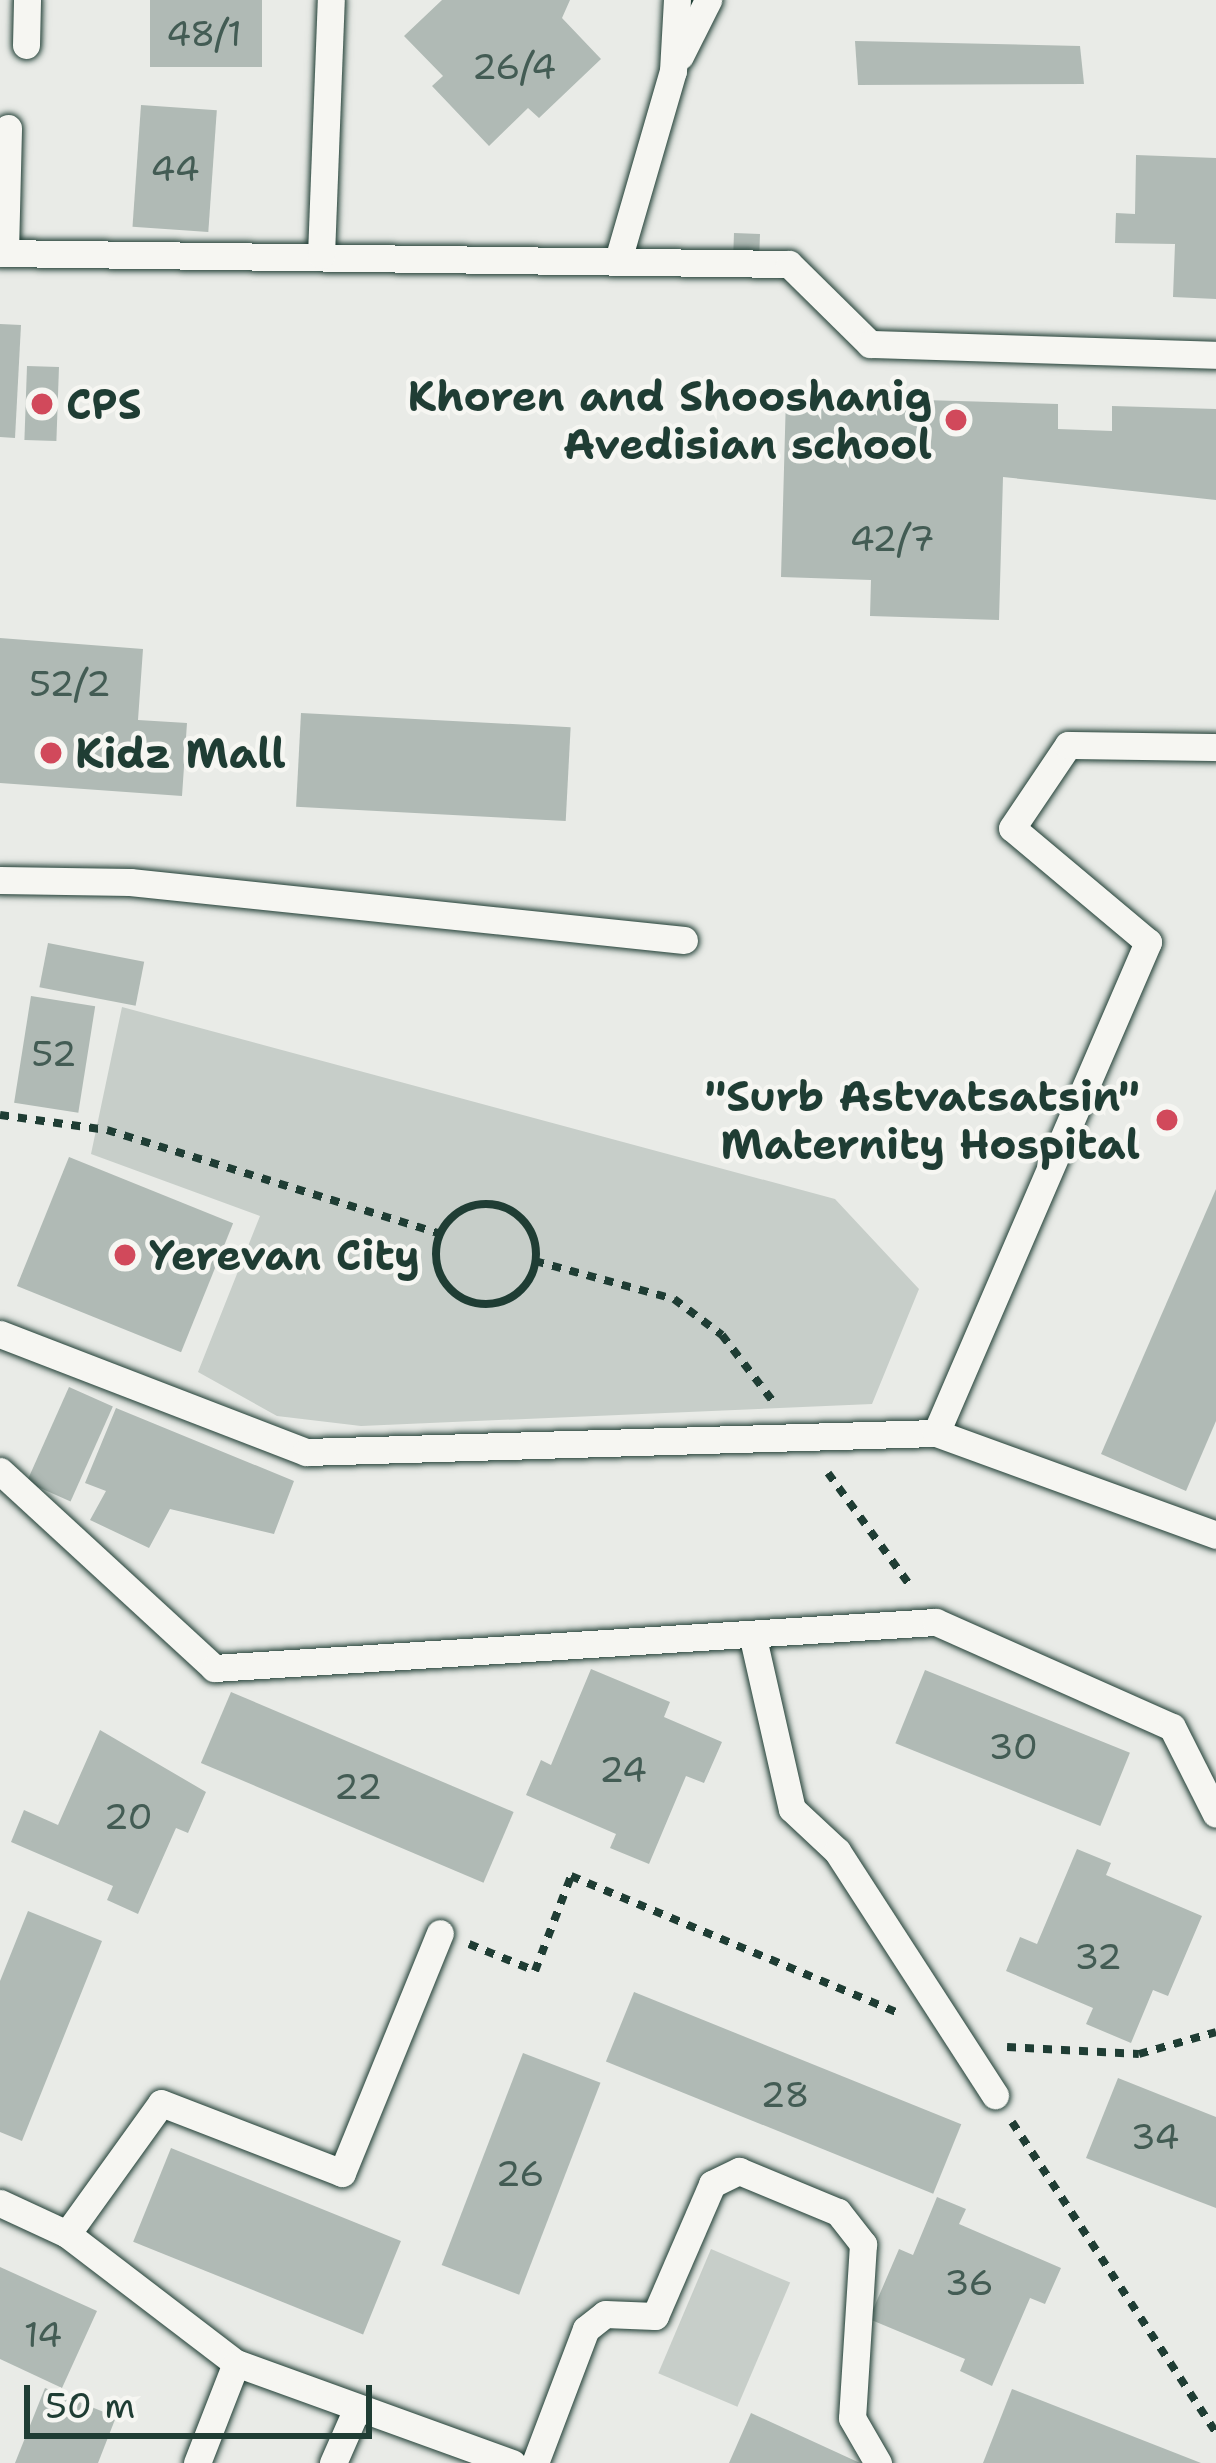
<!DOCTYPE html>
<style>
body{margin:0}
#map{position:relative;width:1216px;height:2463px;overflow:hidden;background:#e9ebe7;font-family:"Shantell Sans",sans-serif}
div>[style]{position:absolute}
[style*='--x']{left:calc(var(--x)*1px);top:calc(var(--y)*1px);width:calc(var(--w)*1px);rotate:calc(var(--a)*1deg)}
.green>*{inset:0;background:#c7cec9;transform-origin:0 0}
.building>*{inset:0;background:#b0bab5;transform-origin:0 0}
.path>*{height:8px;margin-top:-4px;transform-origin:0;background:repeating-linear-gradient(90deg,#1f3d34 0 9px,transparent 0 18px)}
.path>.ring{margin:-4px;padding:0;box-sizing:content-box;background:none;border:8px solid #1f3d34;border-radius:50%}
.roads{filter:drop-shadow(0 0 3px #1f3d34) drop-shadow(0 0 3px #1f3d34)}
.lane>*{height:27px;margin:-13.5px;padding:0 13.5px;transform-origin:13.5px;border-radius:13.5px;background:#f6f6f2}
.dots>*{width:33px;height:33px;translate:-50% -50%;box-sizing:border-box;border:6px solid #f6f6f2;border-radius:50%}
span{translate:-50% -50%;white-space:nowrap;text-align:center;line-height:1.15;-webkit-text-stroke:9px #f6f6f2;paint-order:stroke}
.number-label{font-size:36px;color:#435c54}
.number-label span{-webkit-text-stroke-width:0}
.poi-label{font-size:42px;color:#1f3d34;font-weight:700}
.right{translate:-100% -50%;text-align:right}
.left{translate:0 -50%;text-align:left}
.scale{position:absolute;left:24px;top:2385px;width:348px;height:54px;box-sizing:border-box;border:6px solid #1f3d34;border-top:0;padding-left:15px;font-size:36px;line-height:42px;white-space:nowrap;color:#1f3d34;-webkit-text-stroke:9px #f6f6f2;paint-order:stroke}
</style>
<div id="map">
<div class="green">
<i style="clip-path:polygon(122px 1007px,835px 1199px,919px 1289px,872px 1404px,361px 1426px,277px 1416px,198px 1372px,260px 1216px,91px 1154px)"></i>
<i style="left:711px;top:2249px;width:86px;height:135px;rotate:23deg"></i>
</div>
<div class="building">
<i style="left:150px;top:0;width:112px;height:67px"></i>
<i style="clip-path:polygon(442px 0,570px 0,562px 18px,601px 59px,539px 118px,528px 108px,489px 146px,432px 86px,443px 76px,404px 36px)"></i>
<i style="clip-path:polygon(855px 41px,1080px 46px,1084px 84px,858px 85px)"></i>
<i style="left:141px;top:105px;width:76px;height:122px;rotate:4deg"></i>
<i style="clip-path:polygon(1136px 155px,1216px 158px,1216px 299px,1173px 297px,1175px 244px,1115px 243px,1116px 213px,1135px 214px)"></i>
<i style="left:734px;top:233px;width:26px;height:25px;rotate:2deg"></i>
<i style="clip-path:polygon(0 324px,21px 325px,15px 438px,0 437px)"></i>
<i style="left:27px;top:366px;width:32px;height:74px;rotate:2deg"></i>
<i style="clip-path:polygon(786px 396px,1058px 404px,1058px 429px,1112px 431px,1112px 406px,1216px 409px,1216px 500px,1003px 477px,999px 620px,870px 616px,871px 580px,781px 577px)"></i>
<i style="clip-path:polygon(0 638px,143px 649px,138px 720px,187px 723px,182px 796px,0 783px)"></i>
<i style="left:301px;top:713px;width:270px;height:94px;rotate:3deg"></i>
<i style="left:48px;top:943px;width:98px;height:45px;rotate:11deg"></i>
<i style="left:31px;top:996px;width:65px;height:108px;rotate:9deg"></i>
<i style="left:69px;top:1157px;width:177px;height:139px;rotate:22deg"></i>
<i style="clip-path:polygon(1216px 1189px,1216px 1421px,1186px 1491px,1101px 1454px)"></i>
<i style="left:69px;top:1387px;width:48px;height:104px;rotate:24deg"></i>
<i style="clip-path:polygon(116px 1408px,294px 1481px,274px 1534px,170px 1509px,149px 1548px,90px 1520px,106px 1491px,85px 1483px)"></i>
<i style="clip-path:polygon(591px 1669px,670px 1702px,664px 1717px,722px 1742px,704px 1783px,686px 1776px,649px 1864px,610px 1848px,616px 1834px,526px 1795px,541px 1760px,551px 1765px)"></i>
<i style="left:925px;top:1670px;width:221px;height:79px;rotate:22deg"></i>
<i style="left:231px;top:1692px;width:307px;height:77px;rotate:23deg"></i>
<i style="clip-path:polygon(100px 1730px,206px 1792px,188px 1833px,176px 1828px,138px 1914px,107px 1900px,113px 1886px,11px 1842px,24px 1810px,58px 1825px)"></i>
<i style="clip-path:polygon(1077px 1849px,1111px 1863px,1106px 1875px,1202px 1916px,1168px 1996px,1153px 1990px,1131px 2043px,1086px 2024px,1093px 2008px,1006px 1971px,1020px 1937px,1037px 1944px)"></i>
<i style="clip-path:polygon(28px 1911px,102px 1941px,22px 2141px,0 2132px,0 1981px)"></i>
<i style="left:634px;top:1992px;width:353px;height:75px;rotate:22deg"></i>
<i style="left:523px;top:2053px;width:83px;height:227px;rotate:21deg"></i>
<i style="clip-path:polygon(1118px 2078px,1216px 2117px,1216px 2208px,1086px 2158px)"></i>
<i style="left:171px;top:2148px;width:248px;height:101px;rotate:22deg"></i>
<i style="clip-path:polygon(937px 2197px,966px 2209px,959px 2224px,1061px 2268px,1045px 2304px,1030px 2298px,992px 2386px,960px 2371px,965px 2359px,869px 2319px,899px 2249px,913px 2255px)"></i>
<i style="clip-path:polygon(0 2267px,97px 2311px,62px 2388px,0 2359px)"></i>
<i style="clip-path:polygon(45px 2388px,116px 2417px,98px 2463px,15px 2463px)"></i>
<i style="clip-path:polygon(1012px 2389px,1201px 2463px,983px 2463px)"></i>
<i style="clip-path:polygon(751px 2413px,860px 2463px,729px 2463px)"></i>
</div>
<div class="path">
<i style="--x:0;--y:1115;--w:108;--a:8"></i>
<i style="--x:107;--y:1130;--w:349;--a:17.3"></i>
<i class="ring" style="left:436px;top:1204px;width:92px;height:92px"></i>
<i style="--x:535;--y:1261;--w:144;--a:15.3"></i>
<i style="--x:674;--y:1299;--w:60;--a:36.9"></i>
<i style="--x:722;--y:1335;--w:87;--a:52.5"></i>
<i style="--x:828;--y:1473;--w:141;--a:53.9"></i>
<i style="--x:469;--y:1944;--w:71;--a:22.2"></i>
<i style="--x:535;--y:1971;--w:102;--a:-69.2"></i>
<i style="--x:571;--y:1876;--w:352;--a:22.7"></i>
<i style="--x:1007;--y:2047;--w:132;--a:3"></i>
<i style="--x:1139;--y:2054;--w:80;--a:-15.9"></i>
<i style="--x:1012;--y:2122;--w:371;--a:56.7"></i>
</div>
<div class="roads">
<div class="lane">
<i style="--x:26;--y:45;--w:45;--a:-88.7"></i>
<i style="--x:680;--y:56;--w:63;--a:-63.4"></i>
<i style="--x:5;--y:252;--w:124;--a:-88.6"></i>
<i style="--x:0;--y:253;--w:789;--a:0.8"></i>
<i style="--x:789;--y:264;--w:114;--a:44.6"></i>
<i style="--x:870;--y:344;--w:346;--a:1.8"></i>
<i style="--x:321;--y:255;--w:255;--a:-87.8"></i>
<i style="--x:618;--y:260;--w:197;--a:-73.8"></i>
<i style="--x:673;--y:71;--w:71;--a:-86.8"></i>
<i style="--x:0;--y:880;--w:130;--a:0.9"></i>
<i style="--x:130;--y:882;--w:557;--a:5.98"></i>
<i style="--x:0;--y:1334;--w:328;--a:21.1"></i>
<i style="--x:306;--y:1452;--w:630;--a:-1.73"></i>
<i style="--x:936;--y:1433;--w:298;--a:20"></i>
<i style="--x:936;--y:1433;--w:535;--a:-66.65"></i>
<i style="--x:1148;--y:942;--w:177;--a:-140"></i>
<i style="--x:1012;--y:828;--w:100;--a:-56"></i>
<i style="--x:1068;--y:745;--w:148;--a:0.8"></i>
<i style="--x:0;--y:1471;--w:291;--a:42.6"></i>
<i style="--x:214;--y:1668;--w:723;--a:-3.65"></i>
<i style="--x:936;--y:1622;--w:258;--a:24"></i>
<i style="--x:1172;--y:1727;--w:97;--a:63.2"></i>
<i style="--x:753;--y:1638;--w:175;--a:77.2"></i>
<i style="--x:792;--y:1809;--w:62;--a:43"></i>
<i style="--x:837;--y:1851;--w:291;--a:57.1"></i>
<i style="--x:0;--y:2203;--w:74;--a:24.8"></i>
<i style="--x:67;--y:2234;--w:213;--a:37.4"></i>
<i style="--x:236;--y:2363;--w:294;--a:19.9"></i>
<i style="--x:67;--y:2234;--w:161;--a:-54.3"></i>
<i style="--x:161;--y:2103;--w:194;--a:21.1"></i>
<i style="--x:342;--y:2173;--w:259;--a:-67.8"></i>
<i style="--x:197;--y:2463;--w:107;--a:-68.7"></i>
<i style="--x:333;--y:2463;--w:55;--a:-66.3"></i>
<i style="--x:535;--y:2463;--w:143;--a:-69.2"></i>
<i style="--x:586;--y:2329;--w:24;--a:-38"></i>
<i style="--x:605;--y:2314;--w:50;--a:2.3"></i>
<i style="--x:655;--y:2316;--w:144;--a:-66.6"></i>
<i style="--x:712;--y:2184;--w:30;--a:-26"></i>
<i style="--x:739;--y:2171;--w:107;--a:22.5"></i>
<i style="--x:838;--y:2212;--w:41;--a:52"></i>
<i style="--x:863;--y:2244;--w:174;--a:93.6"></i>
<i style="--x:852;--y:2418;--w:52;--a:60"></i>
</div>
</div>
<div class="dots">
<i style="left:42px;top:404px;background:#d1495b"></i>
<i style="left:956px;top:420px;background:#d1495b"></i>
<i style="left:51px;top:753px;background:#d1495b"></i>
<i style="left:1167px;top:1120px;background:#d1495b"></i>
<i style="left:125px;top:1255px;background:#d1495b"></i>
</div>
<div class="number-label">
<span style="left:204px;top:34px">48/1</span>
<span style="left:514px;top:67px">26/4</span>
<span style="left:175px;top:169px">44</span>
<span style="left:892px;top:539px">42/7</span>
<span style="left:70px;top:684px">52/2</span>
<span style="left:54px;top:1054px">52</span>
<span style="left:1013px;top:1747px">30</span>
<span style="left:623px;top:1770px">24</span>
<span style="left:358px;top:1787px">22</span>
<span style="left:128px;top:1817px">20</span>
<span style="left:1098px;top:1957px">32</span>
<span style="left:785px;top:2095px">28</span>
<span style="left:1155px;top:2137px">34</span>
<span style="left:520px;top:2174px">26</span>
<span style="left:969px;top:2283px">36</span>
<span style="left:43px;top:2335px">14</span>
</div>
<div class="poi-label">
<span class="right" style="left:932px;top:420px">Khoren and Shooshanig<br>Avedisian school</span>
<span class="left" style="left:66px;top:404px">CPS</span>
<span class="left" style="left:75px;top:753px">Kidz Mall</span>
<span class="right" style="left:1140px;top:1120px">"Surb Astvatsatsin"<br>Maternity Hospital</span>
<span class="left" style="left:149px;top:1255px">Yerevan City</span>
</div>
<div class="scale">50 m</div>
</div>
